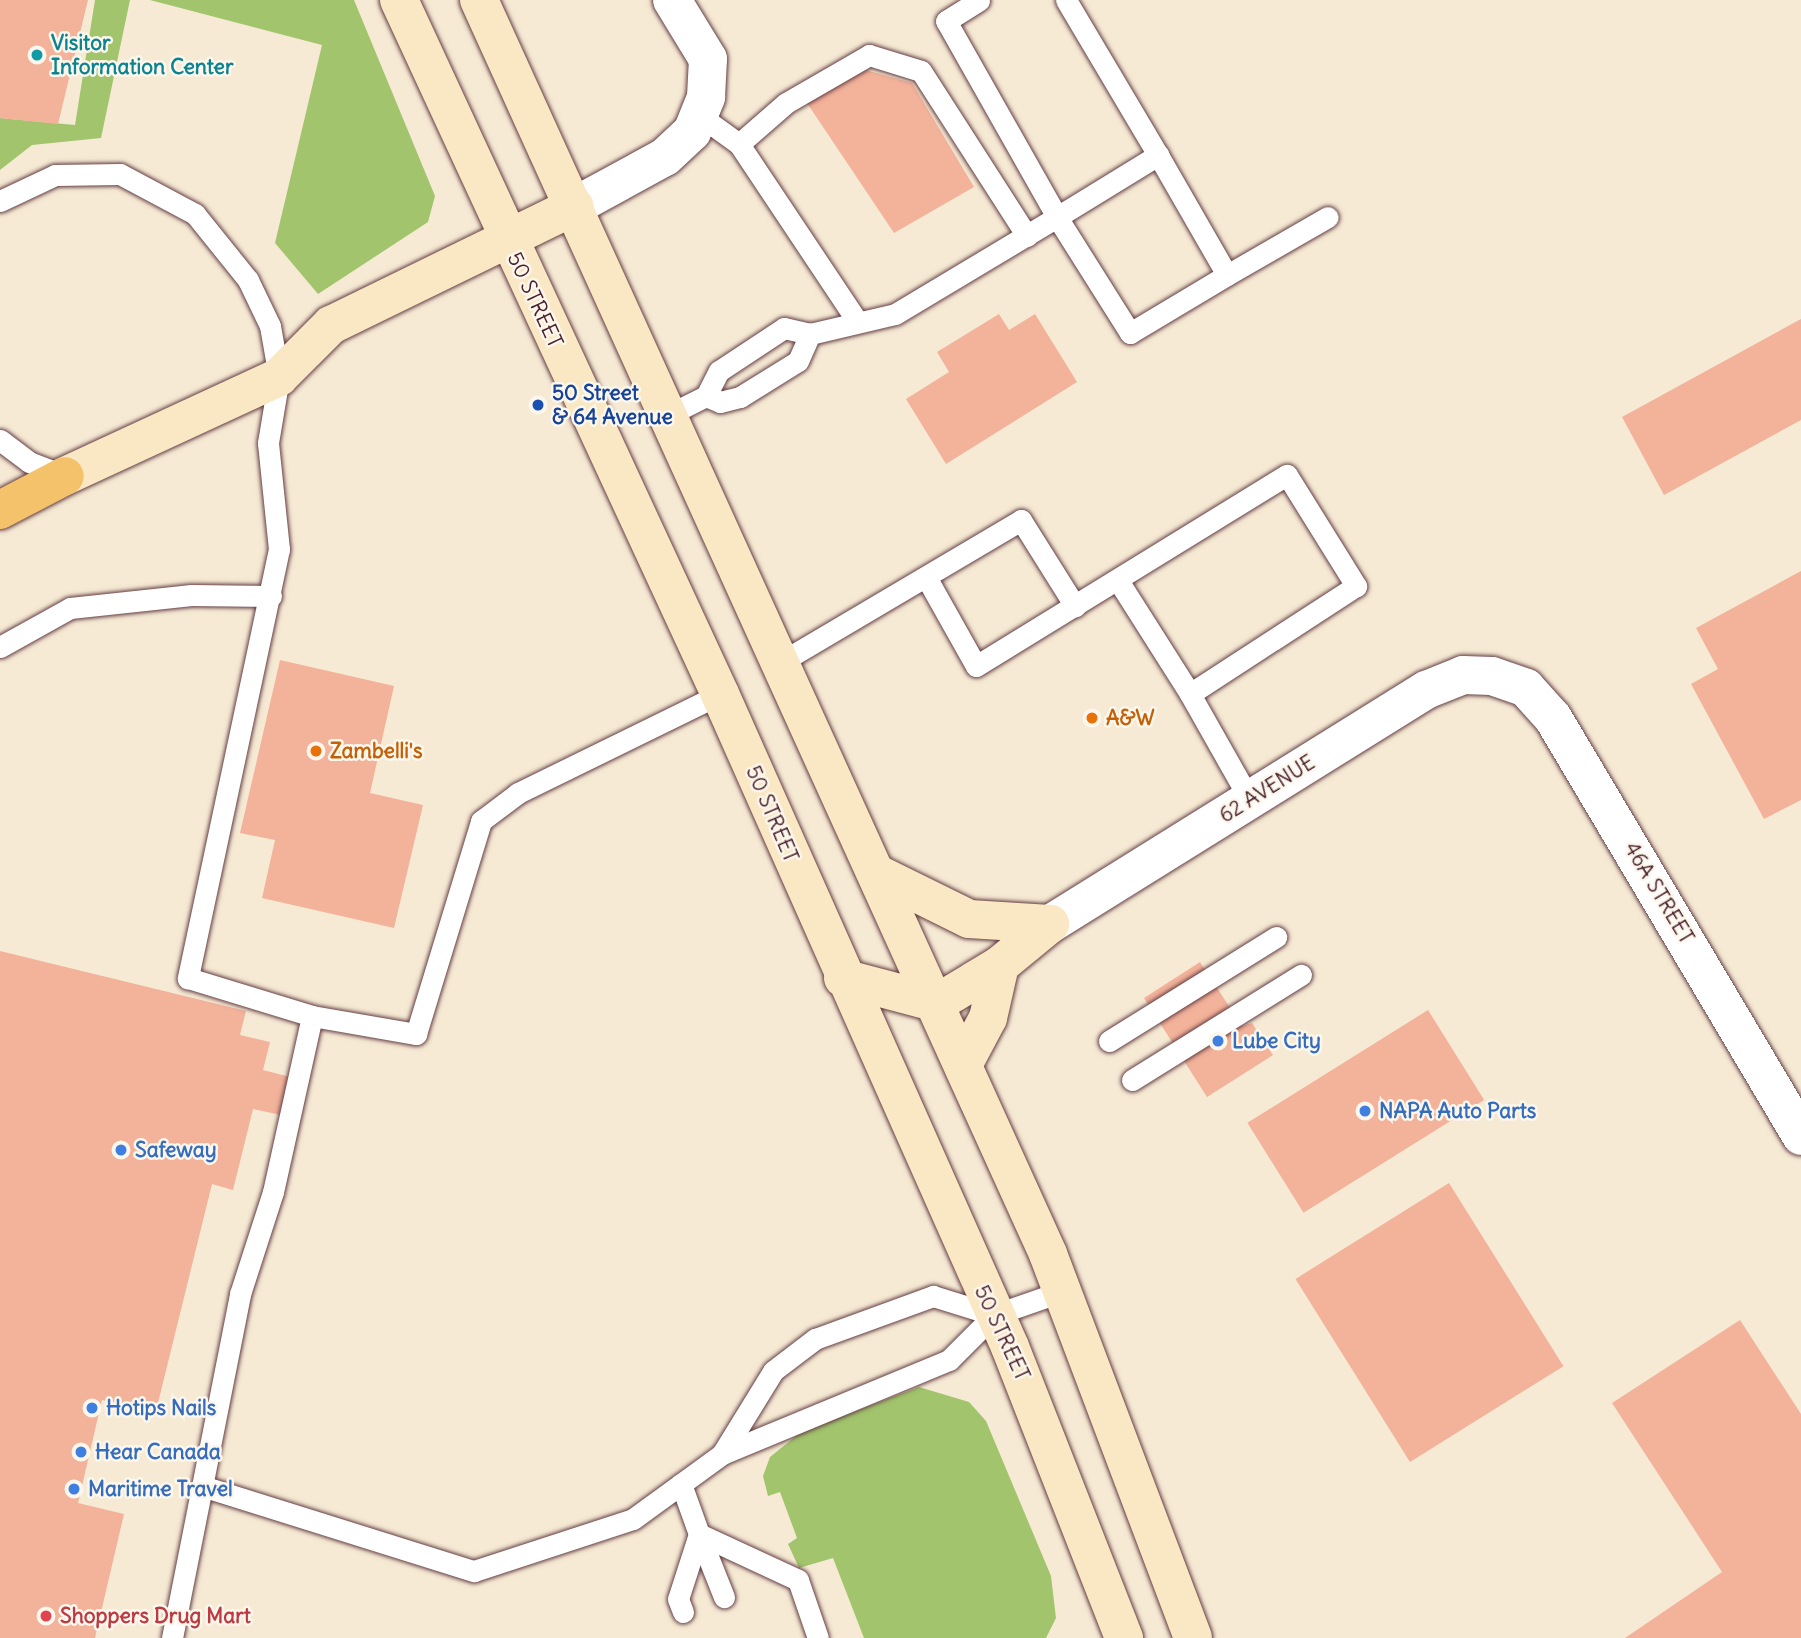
<!DOCTYPE html>
<style>
body{margin:0}
#map{position:relative;width:1801px;height:1638px;overflow:hidden;background:#f6ead4;font-family:Delius,sans-serif}
div>[style]{position:absolute}
[style*='--x']{left:calc(var(--x)*1px);top:calc(var(--y)*1px);width:calc(var(--w)*1px);rotate:calc(var(--a)*1deg)}
.green>*{inset:0;background:#a1c46d}
.building>*{inset:0;background:#f3b29a;transform-origin:0 0}
.roads{filter:drop-shadow(0 0 2px #643d44) drop-shadow(0 0 2px #643d44)}
.service>*{height:21px;margin:-10.5px;padding:0 10.5px;transform-origin:10.5px;border-radius:10.5px;background:#fff}
.minor>*{height:38px;margin:-19px;padding:0 19px;transform-origin:19px;border-radius:19px;background:#fff}
.secondary>*{height:38px;margin:-19px;padding:0 19px;transform-origin:19px;border-radius:19px;background:#fae7c3}
.motorway>*{height:38px;margin:-19px;padding:0 19px;transform-origin:19px;border-radius:19px;background:#f3c26a}
.dots>*{width:19px;height:19px;translate:-50% -50%;box-sizing:border-box;border:4px solid #fbf7ec;border-radius:50%}
span{translate:-50% -50%;white-space:nowrap;text-align:center;line-height:1.15;-webkit-text-stroke:5px #fbf7ec;paint-order:stroke}
.culture-label{font-size:21px;color:#0d838f;font-weight:700}
.left{translate:0 -50%;text-align:left}
.street-label{font-size:21px;color:#4a1f2b}
.transit-label{font-size:21px;color:#164399;font-weight:700}
.food-label{font-size:21px;color:#c56008;font-weight:700}
.shop-label{font-size:21px;color:#366cbe;font-weight:700}
.health-label{font-size:21px;color:#be3a42;font-weight:700}
</style>
<div id="map">
<div class="green">
<i style="clip-path:polygon(95px 0,130px 0,101px 138px,32px 145px,0 170px,0 118px,75px 125px)"></i>
<i style="clip-path:polygon(150px 0,354px 0,435px 196px,428px 222px,318px 294px,275px 243px,322px 45px)"></i>
<i style="clip-path:polygon(919px 1387px,969px 1402px,986px 1421px,1051px 1576px,1056px 1618px,1046px 1638px,864px 1638px,833px 1558px,799px 1568px,788px 1544px,797px 1538px,780px 1492px,768px 1496px,763px 1476px,770px 1457px,801px 1432px)"></i>
</div>
<div class="building">
<i style="clip-path:polygon(0 0,88px 0,58px 124px,0 118px)"></i>
<i style="clip-path:polygon(855px 67px,912px 83px,974px 187px,894px 233px,803px 97px)"></i>
<i style="clip-path:polygon(999px 314px,1009px 330px,1035px 314px,1077px 382px,946px 464px,906px 399px,949px 372px,937px 352px)"></i>
<i style="clip-path:polygon(1801px 319px,1801px 420px,1664px 495px,1622px 417px)"></i>
<i style="clip-path:polygon(1801px 571px,1801px 800px,1764px 819px,1691px 684px,1718px 669px,1696px 628px)"></i>
<i style="clip-path:polygon(280px 660px,394px 686px,370px 793px,423px 805px,394px 928px,262px 898px,275px 840px,240px 833px)"></i>
<i style="clip-path:polygon(0 951px,246px 1011px,240px 1035px,270px 1042px,263px 1070px,290px 1077px,281px 1115px,253px 1109px,233px 1190px,212px 1184px,156px 1411px,102px 1400px,78px 1503px,124px 1514px,95px 1638px,0 1638px)"></i>
<i style="clip-path:polygon(1200px 962px,1242px 1026px,1252px 1023px,1273px 1055px,1207px 1097px,1144px 998px)"></i>
<i style="left:1428px;top:1010px;width:106px;height:213px;rotate:58deg"></i>
<i style="left:1449px;top:1183px;width:216px;height:181px;rotate:58deg"></i>
<i style="clip-path:polygon(1740px 1320px,1801px 1414px,1801px 1638px,1625px 1638px,1722px 1572px,1612px 1403px)"></i>
</div>
<div class="roads">
<div class="service">
<i style="--x:1066;--y:0;--w:180;--a:59.3"></i>
<i style="--x:699;--y:115;--w:49;--a:35.9"></i>
<i style="--x:739;--y:144;--w:213;--a:56.3"></i>
<i style="--x:739;--y:144;--w:62;--a:-41.1"></i>
<i style="--x:786;--y:103;--w:96;--a:-30"></i>
<i style="--x:869;--y:55;--w:54;--a:17.1"></i>
<i style="--x:921;--y:71;--w:196;--a:57.3"></i>
<i style="--x:0;--y:201;--w:61;--a:-25.3"></i>
<i style="--x:55;--y:175;--w:65;--a:-0.9"></i>
<i style="--x:120;--y:174;--w:85;--a:28.1"></i>
<i style="--x:195;--y:214;--w:85;--a:51.2"></i>
<i style="--x:248;--y:280;--w:51;--a:64.4"></i>
<i style="--x:270;--y:326;--w:52;--a:80"></i>
<i style="--x:279;--y:377;--w:67;--a:99.5"></i>
<i style="--x:268;--y:443;--w:107;--a:84.1"></i>
<i style="--x:279;--y:549;--w:439;--a:102"></i>
<i style="--x:188;--y:978;--w:130;--a:17"></i>
<i style="--x:312;--y:1016;--w:106;--a:9.8"></i>
<i style="--x:416;--y:1034;--w:223;--a:-73"></i>
<i style="--x:481;--y:821;--w:46;--a:-37.1"></i>
<i style="--x:518;--y:793;--w:225;--a:-26.1"></i>
<i style="--x:1227;--y:275;--w:116;--a:-29.9"></i>
<i style="--x:706;--y:396;--w:15;--a:23"></i>
<i style="--x:720;--y:402;--w:21;--a:-14"></i>
<i style="--x:740;--y:397;--w:68;--a:-31.8"></i>
<i style="--x:798;--y:361;--w:30;--a:-66"></i>
<i style="--x:666;--y:416;--w:45;--a:-26.6"></i>
<i style="--x:706;--y:396;--w:28;--a:-63"></i>
<i style="--x:719;--y:371;--w:78;--a:-33.5"></i>
<i style="--x:784;--y:328;--w:27;--a:13"></i>
<i style="--x:810;--y:334;--w:87;--a:-13.2"></i>
<i style="--x:895;--y:314;--w:189;--a:-30.9"></i>
<i style="--x:1057;--y:217;--w:119;--a:-31.5"></i>
<i style="--x:1158;--y:155;--w:138;--a:60.1"></i>
<i style="--x:1227;--y:275;--w:113;--a:149.1"></i>
<i style="--x:1130;--y:333;--w:137;--a:-122.2"></i>
<i style="--x:1057;--y:217;--w:225;--a:-119.5"></i>
<i style="--x:946;--y:21;--w:39;--a:-32"></i>
<i style="--x:0;--y:440;--w:36;--a:37"></i>
<i style="--x:29;--y:462;--w:39;--a:21"></i>
<i style="--x:926;--y:577;--w:102;--a:60.7"></i>
<i style="--x:976;--y:666;--w:365;--a:-31.6"></i>
<i style="--x:1287;--y:475;--w:131;--a:58.1"></i>
<i style="--x:1356;--y:586;--w:198;--a:147"></i>
<i style="--x:1190;--y:694;--w:122;--a:60.5"></i>
<i style="--x:1119;--y:582;--w:133;--a:57.6"></i>
<i style="--x:0;--y:647;--w:80;--a:-29.1"></i>
<i style="--x:70;--y:608;--w:122;--a:-6.1"></i>
<i style="--x:191;--y:595;--w:80;--a:0.7"></i>
<i style="--x:781;--y:662;--w:279;--a:-30.6"></i>
<i style="--x:1021;--y:520;--w:102;--a:57.9"></i>
<i style="--x:1109;--y:1041;--w:197;--a:-31.9"></i>
<i style="--x:1132;--y:1080;--w:199;--a:-31.9"></i>
<i style="--x:722;--y:1454;--w:97;--a:-58.4"></i>
<i style="--x:773;--y:1371;--w:53;--a:-37.3"></i>
<i style="--x:815;--y:1339;--w:126;--a:-20"></i>
<i style="--x:933;--y:1296;--w:64;--a:17.3"></i>
<i style="--x:681;--y:1484;--w:53;--a:70.2"></i>
<i style="--x:699;--y:1534;--w:68;--a:107.9"></i>
<i style="--x:678;--y:1599;--w:14;--a:69"></i>
<i style="--x:202;--y:1486;--w:285;--a:17.4"></i>
<i style="--x:474;--y:1571;--w:167;--a:-18.1"></i>
<i style="--x:633;--y:1519;--w:110;--a:-36.1"></i>
<i style="--x:722;--y:1454;--w:246;--a:-22.5"></i>
<i style="--x:949;--y:1360;--w:64;--a:-45"></i>
<i style="--x:994;--y:1315;--w:73;--a:-19.2"></i>
<i style="--x:699;--y:1534;--w:109;--a:24.9"></i>
<i style="--x:798;--y:1580;--w:61;--a:71"></i>
<i style="--x:699;--y:1534;--w:68;--a:68.4"></i>
<i style="--x:172;--y:1638;--w:351;--a:-78.8"></i>
<i style="--x:240;--y:1294;--w:107;--a:-72.1"></i>
<i style="--x:273;--y:1192;--w:180;--a:-77.5"></i>
</div>
<div class="minor">
<i style="--x:575;--y:206;--w:102;--a:-28.6"></i>
<i style="--x:665;--y:157;--w:37;--a:-43"></i>
<i style="--x:692;--y:132;--w:38;--a:-68"></i>
<i style="--x:706;--y:97;--w:38;--a:-87"></i>
<i style="--x:708;--y:59;--w:69;--a:-121.4"></i>
<i style="--x:1050;--y:924;--w:443;--a:-31.9"></i>
<i style="--x:1426;--y:690;--w:40;--a:-22"></i>
<i style="--x:1463;--y:675;--w:29;--a:2"></i>
<i style="--x:1492;--y:676;--w:36;--a:19"></i>
<i style="--x:1526;--y:688;--w:40;--a:48"></i>
<i style="--x:1553;--y:718;--w:486;--a:59.3"></i>
</div>
<div class="secondary">
<i style="--x:399;--y:0;--w:765;--a:65.18"></i>
<i style="--x:720;--y:694;--w:714;--a:66.05"></i>
<i style="--x:1010;--y:1347;--w:313;--a:68.6"></i>
<i style="--x:479;--y:0;--w:1377;--a:65.59"></i>
<i style="--x:1048;--y:1254;--w:410;--a:69.3"></i>
<i style="--x:65;--y:476;--w:236;--a:-24.8"></i>
<i style="--x:279;--y:377;--w:74;--a:-45"></i>
<i style="--x:331;--y:325;--w:271;--a:-26"></i>
<i style="--x:880;--y:875;--w:99;--a:26.3"></i>
<i style="--x:969;--y:919;--w:81;--a:3.5"></i>
<i style="--x:843;--y:978;--w:97;--a:14.9"></i>
<i style="--x:937;--y:1003;--w:74;--a:-31.1"></i>
<i style="--x:963;--y:1065;--w:53;--a:-62"></i>
<i style="--x:988;--y:1018;--w:54;--a:-77.2"></i>
<i style="--x:1000;--y:965;--w:65;--a:-39.4"></i>
</div>
<div class="motorway">
<i style="--x:0;--y:510;--w:73;--a:-27.6"></i>
</div>
</div>
<div class="dots">
<i style="left:37px;top:55px;background:#0f9aa8"></i>
<i style="left:538px;top:405px;background:#1a4fb4"></i>
<i style="left:1092px;top:718px;background:#e8710a"></i>
<i style="left:316px;top:751px;background:#e8710a"></i>
<i style="left:1218px;top:1041px;background:#3f7fe0"></i>
<i style="left:1365px;top:1111px;background:#3f7fe0"></i>
<i style="left:121px;top:1150px;background:#3f7fe0"></i>
<i style="left:92px;top:1408px;background:#3f7fe0"></i>
<i style="left:81px;top:1452px;background:#3f7fe0"></i>
<i style="left:74px;top:1489px;background:#3f7fe0"></i>
<i style="left:46px;top:1616px;background:#e0444e"></i>
</div>
<div class="culture-label">
<span class="left" style="left:51px;top:55px">Visitor<br>Information Center</span>
</div>
<div class="street-label">
<span style="left:535px;top:300px;rotate:65deg">50 STREET</span>
<span style="left:1267px;top:789px;rotate:-32deg">62 AVENUE</span>
<span style="left:772px;top:814px;rotate:67deg">50 STREET</span>
<span style="left:1659px;top:893px;rotate:59deg">46A STREET</span>
<span style="left:1002px;top:1333px;rotate:65deg">50 STREET</span>
</div>
<div class="transit-label">
<span class="left" style="left:552px;top:405px">50 Street<br>&amp; 64 Avenue</span>
</div>
<div class="food-label">
<span class="left" style="left:1106px;top:718px">A&amp;W</span>
<span class="left" style="left:330px;top:751px">Zambelli's</span>
</div>
<div class="shop-label">
<span class="left" style="left:1232px;top:1041px">Lube City</span>
<span class="left" style="left:1379px;top:1111px">NAPA Auto Parts</span>
<span class="left" style="left:135px;top:1150px">Safeway</span>
<span class="left" style="left:106px;top:1408px">Hotips Nails</span>
<span class="left" style="left:95px;top:1452px">Hear Canada</span>
<span class="left" style="left:88px;top:1489px">Maritime Travel</span>
</div>
<div class="health-label">
<span class="left" style="left:60px;top:1616px">Shoppers Drug Mart</span>
</div>
</div>
